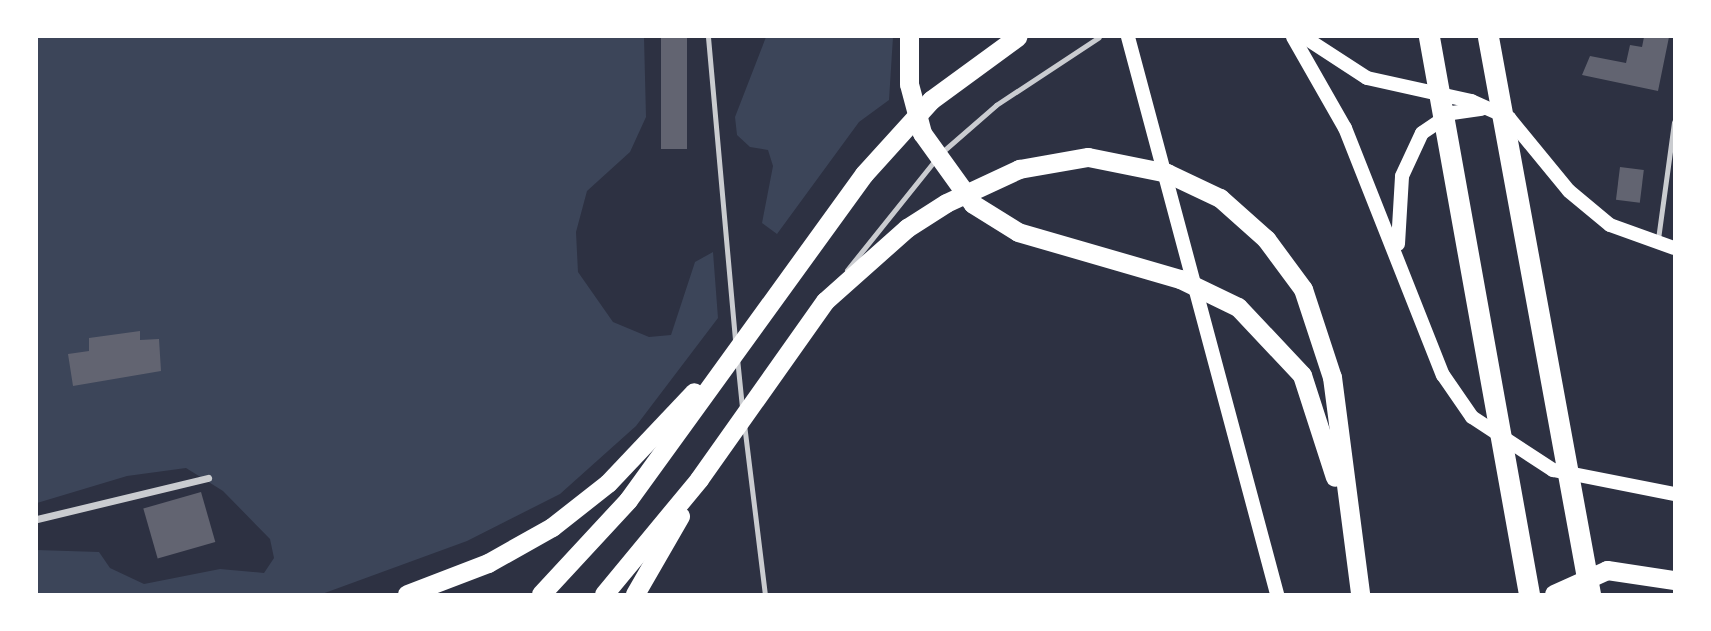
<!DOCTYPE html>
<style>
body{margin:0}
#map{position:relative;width:1711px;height:631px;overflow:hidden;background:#2d3142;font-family:"Alegreya Sans",sans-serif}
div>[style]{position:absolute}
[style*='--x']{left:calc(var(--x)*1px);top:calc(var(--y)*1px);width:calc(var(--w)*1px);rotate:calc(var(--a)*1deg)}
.green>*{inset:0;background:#3c4559}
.building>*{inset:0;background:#626471;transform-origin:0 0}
.service>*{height:5px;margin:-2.5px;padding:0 2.5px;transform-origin:2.5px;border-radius:2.5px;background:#caccd0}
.minor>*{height:7px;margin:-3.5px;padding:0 3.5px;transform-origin:3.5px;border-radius:3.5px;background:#caccd0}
.secondary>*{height:14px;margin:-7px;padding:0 7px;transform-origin:7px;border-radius:7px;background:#fff}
.trunk>*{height:19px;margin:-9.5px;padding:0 9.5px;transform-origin:9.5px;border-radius:9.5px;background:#fff}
.motorway>*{height:21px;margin:-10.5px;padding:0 10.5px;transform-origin:10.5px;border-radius:10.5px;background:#fff}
span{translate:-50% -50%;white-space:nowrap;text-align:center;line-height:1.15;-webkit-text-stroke:5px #fff;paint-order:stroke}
.frame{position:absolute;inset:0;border:38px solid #fff;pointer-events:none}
</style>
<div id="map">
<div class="green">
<i style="clip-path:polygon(37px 37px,644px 37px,646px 117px,630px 152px,587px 191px,576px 232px,578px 272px,613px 322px,649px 337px,671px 335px,695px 262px,713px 252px,718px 318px,636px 426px,560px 494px,467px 541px,322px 594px,37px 594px,37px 550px,99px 552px,110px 568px,144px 584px,220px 569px,264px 573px,274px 558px,270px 539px,223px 491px,186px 468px,127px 476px,37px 503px)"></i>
<i style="clip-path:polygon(766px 37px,893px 37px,889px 100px,859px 122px,777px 234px,762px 223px,773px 166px,768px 150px,750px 147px,737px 135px,735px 117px)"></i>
</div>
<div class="building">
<i style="left:661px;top:37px;width:26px;height:112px"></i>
<i style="clip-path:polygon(1644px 37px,1669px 37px,1658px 91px,1582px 75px,1590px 56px,1626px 63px,1630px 45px,1642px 47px)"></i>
<i style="left:1620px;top:167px;width:24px;height:33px;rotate:7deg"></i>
<i style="clip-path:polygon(140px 331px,140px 340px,159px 339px,161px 371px,73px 386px,68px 354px,89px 351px,89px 338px)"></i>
<i style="left:201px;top:492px;width:52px;height:60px;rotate:74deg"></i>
</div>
<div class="service">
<i style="--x:708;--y:37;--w:305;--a:84.9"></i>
<i style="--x:941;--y:153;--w:73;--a:-41.1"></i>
<i style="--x:996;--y:105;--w:123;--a:-33.4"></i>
<i style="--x:1658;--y:239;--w:118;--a:-82.2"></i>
<i style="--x:847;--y:270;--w:141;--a:-51.3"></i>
<i style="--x:737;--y:358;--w:49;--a:84.2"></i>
<i style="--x:744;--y:424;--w:171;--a:83"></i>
</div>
<div class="minor">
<i style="--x:37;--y:519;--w:176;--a:-13.5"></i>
</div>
<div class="secondary">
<i style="--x:1128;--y:37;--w:577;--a:75.02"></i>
<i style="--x:1293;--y:37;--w:105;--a:60.3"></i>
<i style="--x:1345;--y:128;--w:266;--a:68.4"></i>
<i style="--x:1443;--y:375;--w:51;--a:55.4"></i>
<i style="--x:1472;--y:417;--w:97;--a:33.2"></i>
<i style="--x:1553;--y:470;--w:123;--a:11.2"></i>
<i style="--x:1304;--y:37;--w:75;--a:33.1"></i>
<i style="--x:1367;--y:78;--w:107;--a:12.5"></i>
<i style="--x:1471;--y:101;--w:42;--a:24.1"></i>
<i style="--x:1509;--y:118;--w:94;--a:50.6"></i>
<i style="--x:1569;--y:191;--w:53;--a:39.7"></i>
<i style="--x:1610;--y:225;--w:68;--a:19.8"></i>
<i style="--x:1398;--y:244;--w:68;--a:-86.6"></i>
<i style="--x:1402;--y:176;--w:47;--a:-65.1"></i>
<i style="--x:1422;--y:133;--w:36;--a:-34"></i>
<i style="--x:1452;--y:113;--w:30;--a:-8"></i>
</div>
<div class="trunk">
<i style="--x:909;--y:37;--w:47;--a:90"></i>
<i style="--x:909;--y:84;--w:51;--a:75.1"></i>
<i style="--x:922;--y:133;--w:87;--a:54.3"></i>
<i style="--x:973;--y:204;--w:53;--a:31.9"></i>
<i style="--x:1018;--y:232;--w:169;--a:16.2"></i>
<i style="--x:1180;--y:279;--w:64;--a:25.8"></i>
<i style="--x:1238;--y:307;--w:93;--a:46.7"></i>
<i style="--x:1302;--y:375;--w:107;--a:72.1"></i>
<i style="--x:407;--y:594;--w:87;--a:-20.9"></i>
<i style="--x:488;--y:563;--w:73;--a:-29.4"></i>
<i style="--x:552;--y:527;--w:71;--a:-38.2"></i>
<i style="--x:608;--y:483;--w:125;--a:-46.6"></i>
<i style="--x:541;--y:594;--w:128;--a:-47.2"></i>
<i style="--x:628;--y:500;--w:402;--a:-54.1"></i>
<i style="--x:864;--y:174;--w:100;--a:-47.8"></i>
<i style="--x:931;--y:100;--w:107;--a:-36.2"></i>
<i style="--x:604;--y:594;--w:149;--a:-50.4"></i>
<i style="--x:699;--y:479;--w:218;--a:-54.7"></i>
<i style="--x:825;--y:301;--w:110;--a:-41.7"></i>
<i style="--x:907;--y:228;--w:46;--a:-32.7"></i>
<i style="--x:946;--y:203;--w:81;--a:-25"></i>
<i style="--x:1019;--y:169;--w:70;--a:-9.9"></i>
<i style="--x:1088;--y:157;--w:81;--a:11.4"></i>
<i style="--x:1167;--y:173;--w:59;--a:25.3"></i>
<i style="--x:1220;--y:198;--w:62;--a:41.7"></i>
<i style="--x:1266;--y:239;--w:62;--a:53.5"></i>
<i style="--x:1303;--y:289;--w:93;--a:71.8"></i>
<i style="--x:1332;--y:377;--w:219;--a:82.6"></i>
<i style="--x:635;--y:594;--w:90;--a:-60"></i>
<i style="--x:1554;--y:594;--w:58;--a:-24.4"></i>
<i style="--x:1607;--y:570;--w:68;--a:8.5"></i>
</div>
<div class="motorway">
<i style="--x:1429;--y:37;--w:566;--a:79.82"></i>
<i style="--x:1488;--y:37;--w:566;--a:79.62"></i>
</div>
<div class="frame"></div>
</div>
